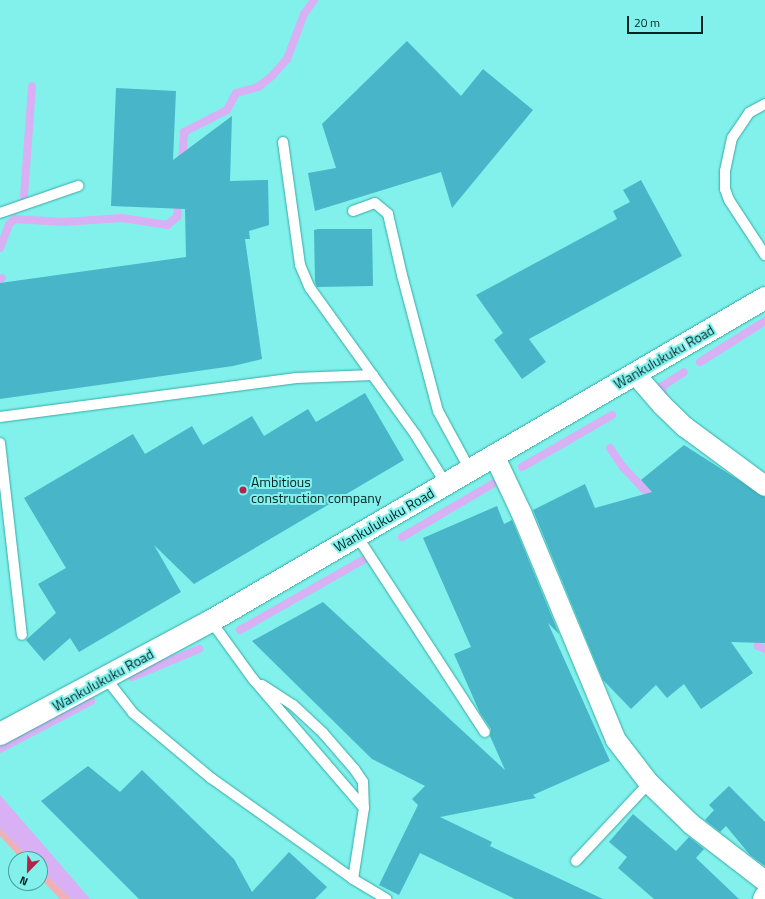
<!DOCTYPE html>
<style>
body{margin:0}
#map{position:relative;width:765px;height:899px;overflow:hidden;background:#82f1ec;font-family:"Titillium Web",sans-serif}
div>[style]{position:absolute}
[style*='--x']{left:calc(var(--x)*1px);top:calc(var(--y)*1px);width:calc(var(--w)*1px);rotate:calc(var(--a)*1deg)}
.green>*{inset:0;background:#f2afb6}
.water>*{inset:0;background:#d8b0f3}
.stream>*{height:8px;margin:-4px;padding:0 4px;transform-origin:4px;border-radius:4px;background:#d8b0f3}
.building>*{inset:0;background:#49b5c8}
.roads{filter:drop-shadow(0 0 1px #35aba7) drop-shadow(0 0 1px #35aba7)}
.lane>*{height:10px;margin:-5px;padding:0 5px;transform-origin:5px;border-radius:5px;background:#fff}
.street>*{height:20px;margin:-10px;padding:0 10px;transform-origin:10px;border-radius:10px;background:#fff}
.secondary>*{height:22px;margin:-11px;padding:0 11px;transform-origin:11px;border-radius:11px;background:#fff}
.dots>*{width:11px;height:11px;translate:-50% -50%;box-sizing:border-box;border:2px solid #82f1ec;border-radius:50%}
span{translate:-50% -50%;white-space:nowrap;text-align:center;line-height:1.15;-webkit-text-stroke:4px #82f1ec;paint-order:stroke}
.street-label{font-size:14px;color:#002423}
.poi-label{font-size:14px;color:#002423}
.left{translate:0 -50%;text-align:left}
.north{position:absolute;left:8px;top:851px;width:40px;height:40px;box-sizing:border-box;background:#82f1ec;border:1px solid #4e9f9c;border-radius:50%;rotate:203deg;font-size:11px;font-weight:700;line-height:16px;text-align:center;color:#002423}
.north::after{content:'';display:block;margin:auto;width:14px;height:18px;background:#b5234b;clip-path:polygon(50% 0,100% 100%,50% 72%,0 100%)}
.scale{position:absolute;left:627px;top:16px;width:76px;height:18px;box-sizing:border-box;border:2px solid #002423;border-top:0;padding-left:5px;font-size:12px;line-height:14px;white-space:nowrap;color:#002423;-webkit-text-stroke:3px #82f1ec;paint-order:stroke}
</style>
<div id="map">
<div class="green">
<i style="clip-path:polygon(0 828px,31px 859px,21px 859px,0 836px)"></i>
<i style="clip-path:polygon(40px 868px,71px 899px,60px 899px,40px 878px)"></i>
</div>
<div class="water">
<i style="clip-path:polygon(0 795px,47px 849px,90px 899px,71px 899px,40px 868px,40px 859px,31px 859px,0 828px)"></i>
</div>
<div class="stream">
<i style="--x:182;--y:162;--w:30;--a:-86"></i>
<i style="--x:184;--y:132;--w:48;--a:-27.1"></i>
<i style="--x:227;--y:110;--w:19;--a:-62"></i>
<i style="--x:236;--y:93;--w:23;--a:-15"></i>
<i style="--x:258;--y:87;--w:18;--a:-38"></i>
<i style="--x:272;--y:76;--w:23;--a:-49"></i>
<i style="--x:287;--y:59;--w:48;--a:-69.3"></i>
<i style="--x:304;--y:14;--w:17;--a:-54"></i>
<i style="--x:24;--y:196;--w:110;--a:-85.8"></i>
<i style="--x:0;--y:248;--w:26;--a:-69"></i>
<i style="--x:9;--y:224;--w:8;--a:-40"></i>
<i style="--x:15;--y:219;--w:49;--a:3.5"></i>
<i style="--x:64;--y:222;--w:58;--a:-3.9"></i>
<i style="--x:122;--y:218;--w:46;--a:8.8"></i>
<i style="--x:167;--y:225;--w:13;--a:-39"></i>
<i style="--x:177;--y:217;--w:18;--a:-84"></i>
<i style="--x:0;--y:279;--w:2;--a:-27"></i>
<i style="--x:700;--y:362;--w:77;--a:-32.2"></i>
<i style="--x:665;--y:399;--w:13;--a:-108"></i>
<i style="--x:661;--y:387;--w:27;--a:-33"></i>
<i style="--x:610;--y:448;--w:23;--a:56"></i>
<i style="--x:623;--y:467;--w:47;--a:46.7"></i>
<i style="--x:522;--y:467;--w:104;--a:-30"></i>
<i style="--x:402;--y:537;--w:107;--a:-30.4"></i>
<i style="--x:240;--y:630;--w:145;--a:-29.7"></i>
<i style="--x:758;--y:632;--w:14;--a:90"></i>
<i style="--x:758;--y:646;--w:8;--a:23"></i>
<i style="--x:132;--y:677;--w:73;--a:-22.7"></i>
<i style="--x:0;--y:749;--w:103;--a:-27.8"></i>
</div>
<div class="building">
<i style="clip-path:polygon(407px 41px,461px 96px,483px 69px,533px 110px,452px 208px,441px 172px,315px 211px,308px 173px,336px 168px,322px 124px)"></i>
<i style="clip-path:polygon(116px 88px,176px 91px,173px 160px,232px 116px,230px 181px,268px 180px,269px 225px,249px 231px,250px 239px,245px 239px,262px 359px,233px 366px,0 399px,0 283px,186px 257px,185px 209px,111px 206px)"></i>
<i style="clip-path:polygon(641px 180px,682px 256px,529px 339px,546px 362px,522px 379px,494px 340px,503px 333px,476px 295px,617px 219px,613px 211px,630px 202px,623px 190px)"></i>
<i style="clip-path:polygon(318px 229px,372px 229px,373px 286px,317px 287px,315px 282px,314px 230px)"></i>
<i style="clip-path:polygon(365px 393px,404px 460px,194px 584px,154px 545px,181px 592px,79px 652px,70px 638px,44px 661px,26px 640px,56px 613px,38px 584px,66px 568px,24px 498px,133px 434px,145px 454px,192px 426px,203px 445px,252px 416px,264px 436px,308px 409px,316px 422px)"></i>
<i style="clip-path:polygon(684px 445px,765px 497px,765px 643px,731px 642px,753px 673px,701px 709px,684px 684px,667px 698px,656px 685px,631px 709px,603px 680px,533px 510px,585px 484px,595px 508px,652px 492px,641px 480px)"></i>
<i style="clip-path:polygon(497px 506px,504px 524px,512px 520px,559px 634px,548px 623px,610px 761px,533px 795px,536px 798px,440px 817px,492px 842px,490px 846px,603px 899px,515px 899px,420px 853px,399px 895px,379px 885px,418px 805px,412px 799px,425px 786px,372px 759px,252px 641px,323px 602px,505px 770px,490px 736px,491px 729px,480px 713px,454px 654px,471px 647px,423px 538px)"></i>
<i style="clip-path:polygon(88px 766px,120px 792px,142px 770px,234px 859px,252px 892px,289px 852px,327px 887px,315px 899px,139px 899px,41px 801px)"></i>
<i style="clip-path:polygon(729px 786px,765px 822px,765px 866px,750px 855px,726px 826px,720px 832px,705px 820px,714px 810px,709px 805px)"></i>
<i style="clip-path:polygon(633px 814px,676px 851px,689px 837px,704px 849px,696px 858px,739px 899px,654px 899px,618px 868px,627px 857px,609px 842px)"></i>
</div>
<div class="roads">
<div class="lane">
<i style="--x:765;--y:104;--w:18;--a:151"></i>
<i style="--x:749;--y:113;--w:30;--a:124"></i>
<i style="--x:732;--y:138;--w:34;--a:102"></i>
<i style="--x:725;--y:171;--w:18;--a:90"></i>
<i style="--x:725;--y:189;--w:12;--a:70"></i>
<i style="--x:729;--y:200;--w:66;--a:56.8"></i>
<i style="--x:283;--y:142;--w:124;--a:82.1"></i>
<i style="--x:300;--y:265;--w:25;--a:67"></i>
<i style="--x:310;--y:288;--w:180;--a:54.3"></i>
<i style="--x:415;--y:434;--w:59;--a:58.2"></i>
<i style="--x:353;--y:211;--w:23;--a:-20"></i>
<i style="--x:375;--y:203;--w:17;--a:40"></i>
<i style="--x:388;--y:214;--w:63;--a:77.1"></i>
<i style="--x:402;--y:275;--w:141;--a:75.2"></i>
<i style="--x:438;--y:411;--w:67;--a:61.5"></i>
<i style="--x:0;--y:213;--w:83;--a:-19.1"></i>
<i style="--x:0;--y:417;--w:299;--a:-7.5"></i>
<i style="--x:296;--y:378;--w:77;--a:-2.2"></i>
<i style="--x:0;--y:443;--w:193;--a:83.5"></i>
<i style="--x:357;--y:536;--w:234;--a:56.9"></i>
<i style="--x:211;--y:621;--w:72;--a:54.1"></i>
<i style="--x:253;--y:679;--w:170;--a:49.3"></i>
<i style="--x:364;--y:808;--w:72;--a:98.8"></i>
<i style="--x:353;--y:879;--w:39;--a:31"></i>
<i style="--x:105;--y:677;--w:46;--a:52.1"></i>
<i style="--x:133;--y:713;--w:102;--a:39.8"></i>
<i style="--x:211;--y:778;--w:174;--a:35.4"></i>
<i style="--x:262;--y:685;--w:37;--a:33"></i>
<i style="--x:293;--y:705;--w:41;--a:43"></i>
<i style="--x:323;--y:733;--w:49;--a:49.1"></i>
<i style="--x:355;--y:770;--w:14;--a:56"></i>
<i style="--x:363;--y:782;--w:26;--a:88"></i>
<i style="--x:576;--y:861;--w:107;--a:-46.9"></i>
</div>
<div class="street">
<i style="--x:635;--y:374;--w:41;--a:48.9"></i>
<i style="--x:662;--y:405;--w:32;--a:44"></i>
<i style="--x:685;--y:427;--w:99;--a:36.4"></i>
<i style="--x:494;--y:455;--w:63;--a:64.7"></i>
<i style="--x:521;--y:512;--w:247;--a:67.4"></i>
<i style="--x:616;--y:740;--w:54;--a:52.5"></i>
<i style="--x:649;--y:783;--w:59;--a:44.3"></i>
<i style="--x:691;--y:824;--w:93;--a:37.6"></i>
<i style="--x:763;--y:899;--w:4;--a:-63"></i>
</div>
<div class="secondary">
<i style="--x:0;--y:734;--w:239;--a:-28.2"></i>
<i style="--x:211;--y:621;--w:641;--a:-30.24"></i>
</div>
</div>
<div class="dots">
<i style="left:243px;top:490px;background:#b5234b"></i>
</div>
<div class="street-label">
<span style="left:664px;top:357px;rotate:-30deg">Wankulukuku Road</span>
<span style="left:384px;top:520px;rotate:-30deg">Wankulukuku Road</span>
<span style="left:103px;top:680px;rotate:-29deg">Wankulukuku Road</span>
</div>
<div class="poi-label">
<span class="left" style="left:251px;top:490px">Ambitious<br>construction company</span>
</div>
<div class="north">N</div>
<div class="scale">20 m</div>
</div>
